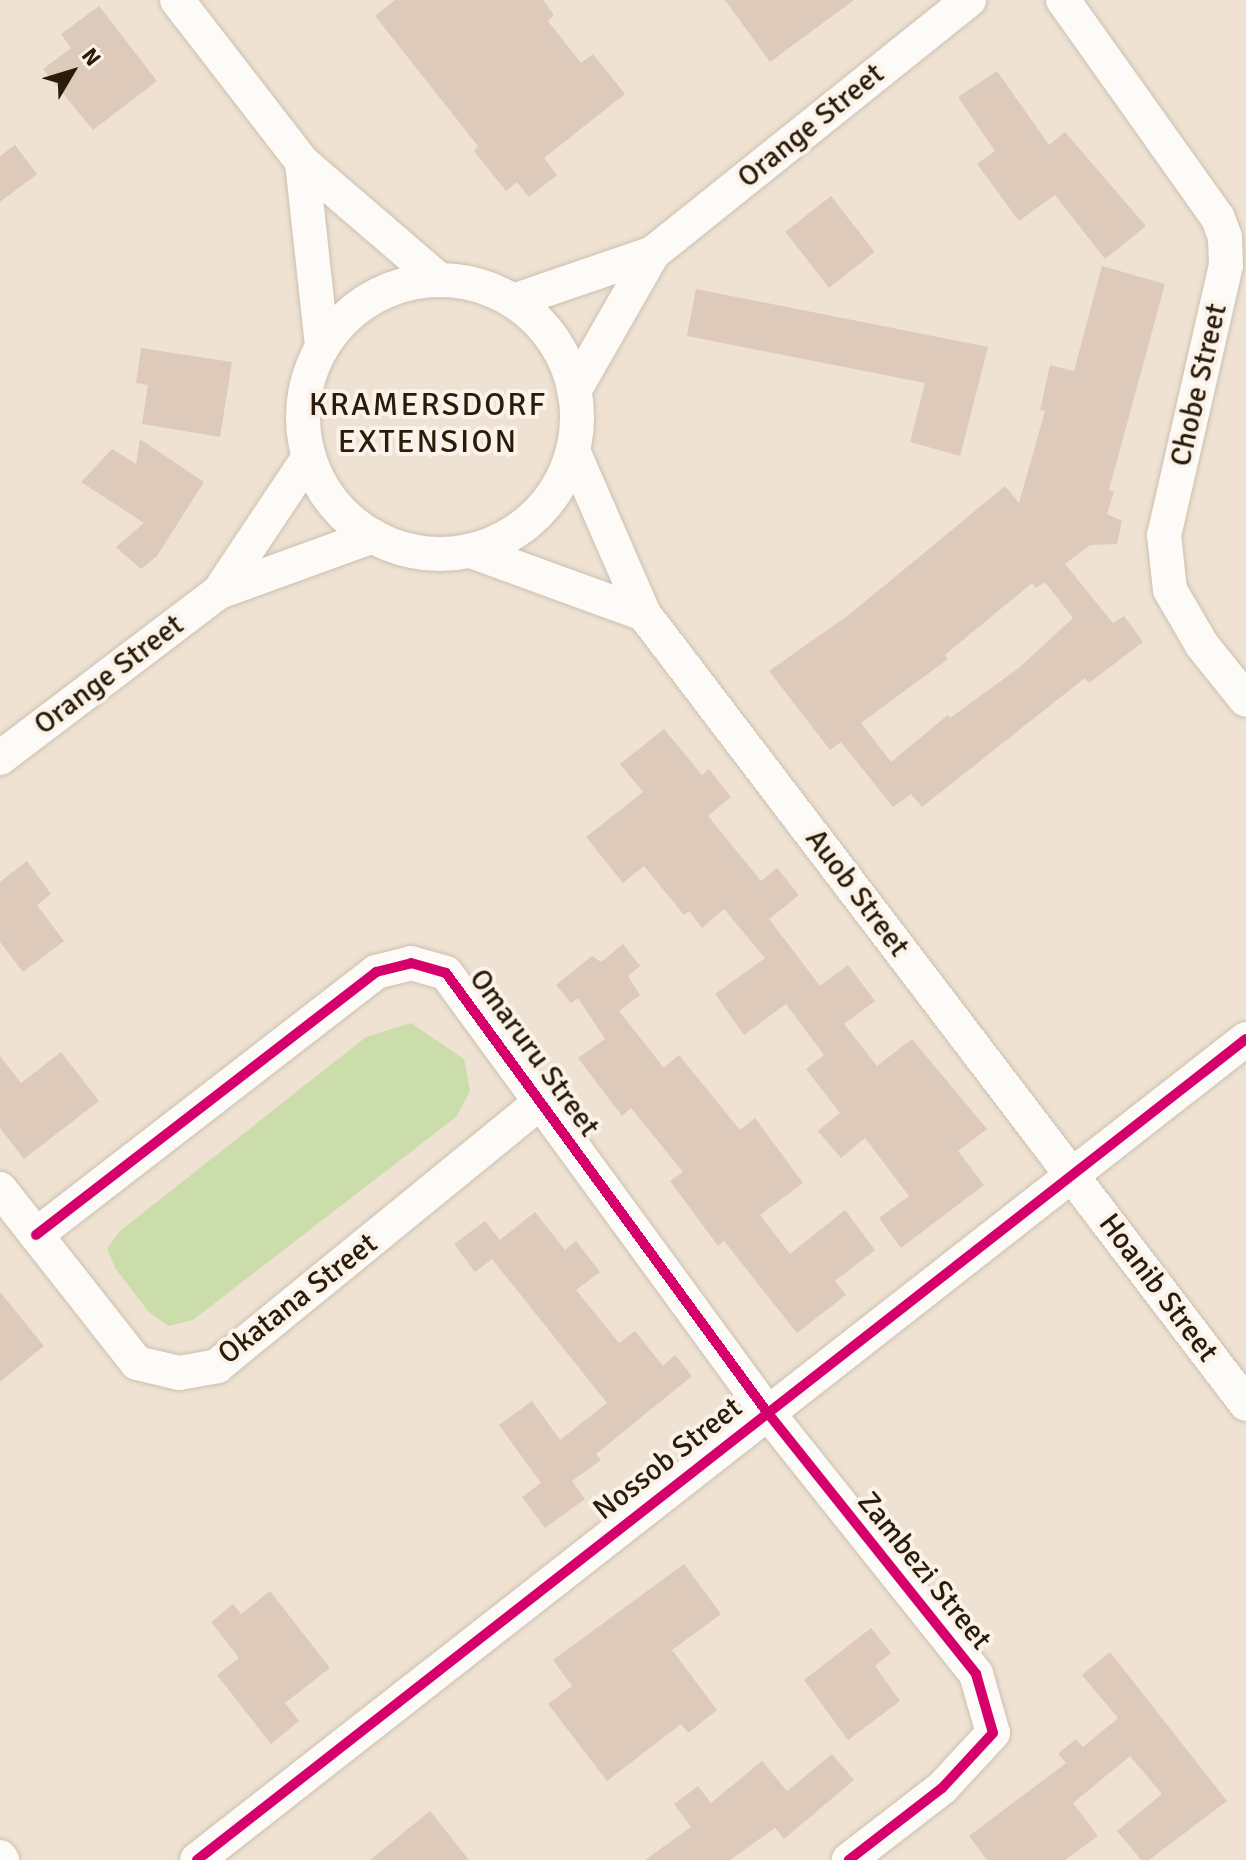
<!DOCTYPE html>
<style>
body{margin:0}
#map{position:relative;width:1246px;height:1860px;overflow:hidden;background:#efe2d3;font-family:Signika,sans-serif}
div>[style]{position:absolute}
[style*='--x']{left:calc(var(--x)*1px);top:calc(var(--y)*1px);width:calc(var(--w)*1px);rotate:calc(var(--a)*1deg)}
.green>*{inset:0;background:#cbddab}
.building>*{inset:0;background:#ddcabb;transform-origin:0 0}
.roads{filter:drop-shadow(0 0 2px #cdc0af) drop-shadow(0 0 2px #cdc0af)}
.minor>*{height:34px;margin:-17px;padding:0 17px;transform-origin:17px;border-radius:17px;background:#fdfbf8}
.minor>.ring{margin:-17px;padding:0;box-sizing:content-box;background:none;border:34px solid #fdfbf8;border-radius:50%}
.cycleway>*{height:10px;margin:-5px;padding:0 5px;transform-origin:5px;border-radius:5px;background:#d6006c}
span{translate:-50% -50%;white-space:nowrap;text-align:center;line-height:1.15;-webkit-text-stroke:8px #fbf3ea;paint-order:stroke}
.street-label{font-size:30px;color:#2a1c09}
.neighbourhood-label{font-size:32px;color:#2a1c09;letter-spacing:2px}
.north{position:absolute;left:32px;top:32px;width:80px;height:80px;-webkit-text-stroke:6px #fbf3ea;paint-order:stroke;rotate:52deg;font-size:22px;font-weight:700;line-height:32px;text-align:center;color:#2a1c09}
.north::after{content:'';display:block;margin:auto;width:28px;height:36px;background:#2a1c09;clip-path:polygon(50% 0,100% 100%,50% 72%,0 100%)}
</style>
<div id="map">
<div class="green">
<i style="clip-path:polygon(411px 1023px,464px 1059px,470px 1091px,456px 1117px,193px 1320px,168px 1326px,148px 1311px,115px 1268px,107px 1248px,120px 1231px,366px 1037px)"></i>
</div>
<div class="building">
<i style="clip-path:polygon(395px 0,543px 0,554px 15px,548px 21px,581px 63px,593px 54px,625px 94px,544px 158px,557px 175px,529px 197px,517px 182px,506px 191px,474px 151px,478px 146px,375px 16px)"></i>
<i style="clip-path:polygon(725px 0,854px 0,770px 62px)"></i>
<i style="clip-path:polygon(99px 6px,157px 81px,93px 130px,43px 69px,71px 48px,61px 34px)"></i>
<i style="clip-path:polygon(997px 71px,1049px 145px,1065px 132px,1146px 226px,1105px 259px,1055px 195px,1019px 221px,977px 164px,995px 151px,958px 97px)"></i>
<i style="clip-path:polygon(15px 145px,37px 174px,0 202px,0 156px)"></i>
<i style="left:831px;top:196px;width:71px;height:58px;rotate:52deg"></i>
<i style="clip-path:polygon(evenodd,1102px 266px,1165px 284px,1109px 490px,1114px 492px,1107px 514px,1122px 521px,1117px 544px,1090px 545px,1065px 564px,1113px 623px,1124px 616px,1143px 642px,1089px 683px,1085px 678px,922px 807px,911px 794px,893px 807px,841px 742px,830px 750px,769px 671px,850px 614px,1005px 486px,1019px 503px,1045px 411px,1040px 410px,1050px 365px,1074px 371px,1102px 266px,1045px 582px,1073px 618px,1020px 667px,950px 718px,948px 715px,891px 762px,861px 723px,948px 659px,945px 655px,1032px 583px,1036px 588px,1045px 582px)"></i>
<i style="clip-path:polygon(696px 289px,988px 347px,960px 456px,910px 442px,925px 383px,687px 336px)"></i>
<i style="clip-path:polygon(141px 348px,232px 362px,220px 437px,142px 424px,148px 385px,136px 383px)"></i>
<i style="clip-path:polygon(140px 439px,204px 482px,157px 556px,141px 569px,116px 547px,144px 523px,81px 482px,112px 449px,136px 464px)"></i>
<i style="clip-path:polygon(664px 729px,702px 775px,709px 769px,731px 797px,708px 816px,761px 881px,777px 868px,799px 895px,769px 919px,820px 986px,848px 965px,875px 1001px,844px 1024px,877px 1066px,912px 1039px,987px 1129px,958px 1151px,984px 1185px,901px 1248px,879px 1218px,909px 1196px,865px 1138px,841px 1158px,818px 1131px,840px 1113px,806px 1069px,824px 1055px,786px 1004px,744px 1035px,715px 994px,765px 958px,724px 909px,702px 928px,689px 911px,684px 915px,644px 866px,623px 883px,586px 837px,643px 792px,620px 764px)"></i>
<i style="clip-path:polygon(27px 861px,51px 894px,37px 905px,64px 941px,23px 972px,0 942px,0 882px)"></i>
<i style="clip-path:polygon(623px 944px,640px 966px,628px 976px,640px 995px,619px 1011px,664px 1068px,679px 1055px,740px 1130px,755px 1118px,803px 1183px,760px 1215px,790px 1254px,845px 1210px,875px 1250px,835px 1281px,846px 1295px,797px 1333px,724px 1241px,718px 1246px,670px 1181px,683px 1172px,631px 1108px,622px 1116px,578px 1058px,605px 1039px,578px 998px,571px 1003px,556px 985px,592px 956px,601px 962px)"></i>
<i style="clip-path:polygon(61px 1052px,99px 1101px,24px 1159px,0 1128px,0 1056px,21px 1083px)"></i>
<i style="clip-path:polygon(535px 1212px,565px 1250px,576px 1241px,600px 1272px,576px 1290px,619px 1343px,635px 1331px,663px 1366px,675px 1355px,692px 1376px,596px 1454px,601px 1460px,572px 1481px,585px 1499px,545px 1528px,522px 1497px,541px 1483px,499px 1425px,532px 1401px,560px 1440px,607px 1403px,492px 1259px,475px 1272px,454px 1244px,485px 1221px,500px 1240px)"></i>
<i style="clip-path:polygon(0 1292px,44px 1346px,0 1382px)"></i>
<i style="clip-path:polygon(684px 1564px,721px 1614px,672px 1650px,717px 1710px,688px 1733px,681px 1724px,607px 1781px,548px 1704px,572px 1686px,553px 1660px)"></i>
<i style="clip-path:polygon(270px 1591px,330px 1668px,285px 1703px,299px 1721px,271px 1744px,217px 1675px,239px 1658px,211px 1622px,233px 1604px,241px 1614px)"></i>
<i style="clip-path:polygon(871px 1628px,891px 1653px,875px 1666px,900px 1701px,848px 1740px,804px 1680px)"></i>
<i style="clip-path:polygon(1110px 1652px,1227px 1801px,1149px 1860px,1141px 1860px,1117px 1831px,1162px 1794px,1130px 1756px,1073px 1803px,1098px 1836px,1065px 1860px,987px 1860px,969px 1836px,1066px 1763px,1058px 1754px,1076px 1739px,1083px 1747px,1118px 1718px,1082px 1675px)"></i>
<i style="clip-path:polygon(832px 1754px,854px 1780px,784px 1839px,775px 1828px,730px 1860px,645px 1860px,691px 1827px,674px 1804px,698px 1786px,711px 1803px,762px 1761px,787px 1791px)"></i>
<i style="clip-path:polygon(430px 1811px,469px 1860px,370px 1860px)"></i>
</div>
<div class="roads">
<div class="minor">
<i style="--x:177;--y:0;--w:205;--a:52.3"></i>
<i style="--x:1063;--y:0;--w:267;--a:54.6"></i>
<i style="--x:1218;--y:218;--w:20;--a:70"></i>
<i style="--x:1225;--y:237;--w:28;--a:88"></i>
<i style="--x:1226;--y:265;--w:277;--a:102.9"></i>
<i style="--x:1164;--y:535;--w:55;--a:83.8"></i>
<i style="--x:1170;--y:590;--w:64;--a:59.8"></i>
<i style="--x:1202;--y:645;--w:70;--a:51.3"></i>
<i class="ring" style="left:303px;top:280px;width:240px;height:240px"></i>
<i style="--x:513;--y:301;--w:148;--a:-18.9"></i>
<i style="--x:653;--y:253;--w:405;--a:-38.7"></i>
<i style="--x:322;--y:346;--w:185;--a:-96.2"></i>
<i style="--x:302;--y:162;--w:179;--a:40.7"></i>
<i style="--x:574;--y:391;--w:159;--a:-60.2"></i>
<i style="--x:309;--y:457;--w:162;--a:123.7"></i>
<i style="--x:219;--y:592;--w:164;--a:-20"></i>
<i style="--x:471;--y:551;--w:184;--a:20"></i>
<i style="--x:644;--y:614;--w:178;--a:-113.5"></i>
<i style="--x:644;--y:614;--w:993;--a:52.69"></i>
<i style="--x:0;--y:758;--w:275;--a:-37.2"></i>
<i style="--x:0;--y:1189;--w:221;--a:51.8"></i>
<i style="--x:137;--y:1363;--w:43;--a:13.4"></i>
<i style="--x:179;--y:1373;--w:39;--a:-10"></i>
<i style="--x:217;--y:1366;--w:417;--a:-39.2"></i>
<i style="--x:36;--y:1235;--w:430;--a:-37.7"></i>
<i style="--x:376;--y:972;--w:36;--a:-14"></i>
<i style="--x:411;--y:963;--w:36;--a:16"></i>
<i style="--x:446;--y:973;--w:544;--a:53.83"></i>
<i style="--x:767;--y:1412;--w:335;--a:51.4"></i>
<i style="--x:976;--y:1674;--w:61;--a:73.9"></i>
<i style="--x:993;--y:1733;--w:75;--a:132.8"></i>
<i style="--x:942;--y:1788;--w:118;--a:142.3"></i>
<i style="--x:0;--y:1857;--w:4;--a:56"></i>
<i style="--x:197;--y:1860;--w:1332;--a:-38.05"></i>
</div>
</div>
<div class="cycleway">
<i style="--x:36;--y:1235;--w:430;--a:-37.7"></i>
<i style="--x:376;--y:972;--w:36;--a:-14"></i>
<i style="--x:411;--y:963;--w:36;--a:16"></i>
<i style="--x:446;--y:973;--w:544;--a:53.83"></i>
<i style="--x:767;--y:1412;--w:335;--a:51.4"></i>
<i style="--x:976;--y:1674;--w:61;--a:73.9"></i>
<i style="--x:993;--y:1733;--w:75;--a:132.8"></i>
<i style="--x:942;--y:1788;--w:118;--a:142.3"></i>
<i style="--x:197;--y:1860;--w:1332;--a:-38.05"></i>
</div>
<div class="street-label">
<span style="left:811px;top:126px;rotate:-39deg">Orange Street</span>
<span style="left:1199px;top:385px;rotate:-77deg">Chobe Street</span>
<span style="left:109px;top:675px;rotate:-37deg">Orange Street</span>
<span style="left:857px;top:893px;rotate:53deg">Auob Street</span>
<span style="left:534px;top:1053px;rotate:54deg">Omaruru Street</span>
<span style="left:1158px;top:1288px;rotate:53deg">Hoanib Street</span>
<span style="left:298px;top:1299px;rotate:-38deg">Okatana Street</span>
<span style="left:668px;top:1459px;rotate:-38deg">Nossob Street</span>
<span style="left:924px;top:1571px;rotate:51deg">Zambezi Street</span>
</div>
<div class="neighbourhood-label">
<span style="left:428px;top:424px">KRAMERSDORF<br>EXTENSION</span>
</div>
<div class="north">N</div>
</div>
